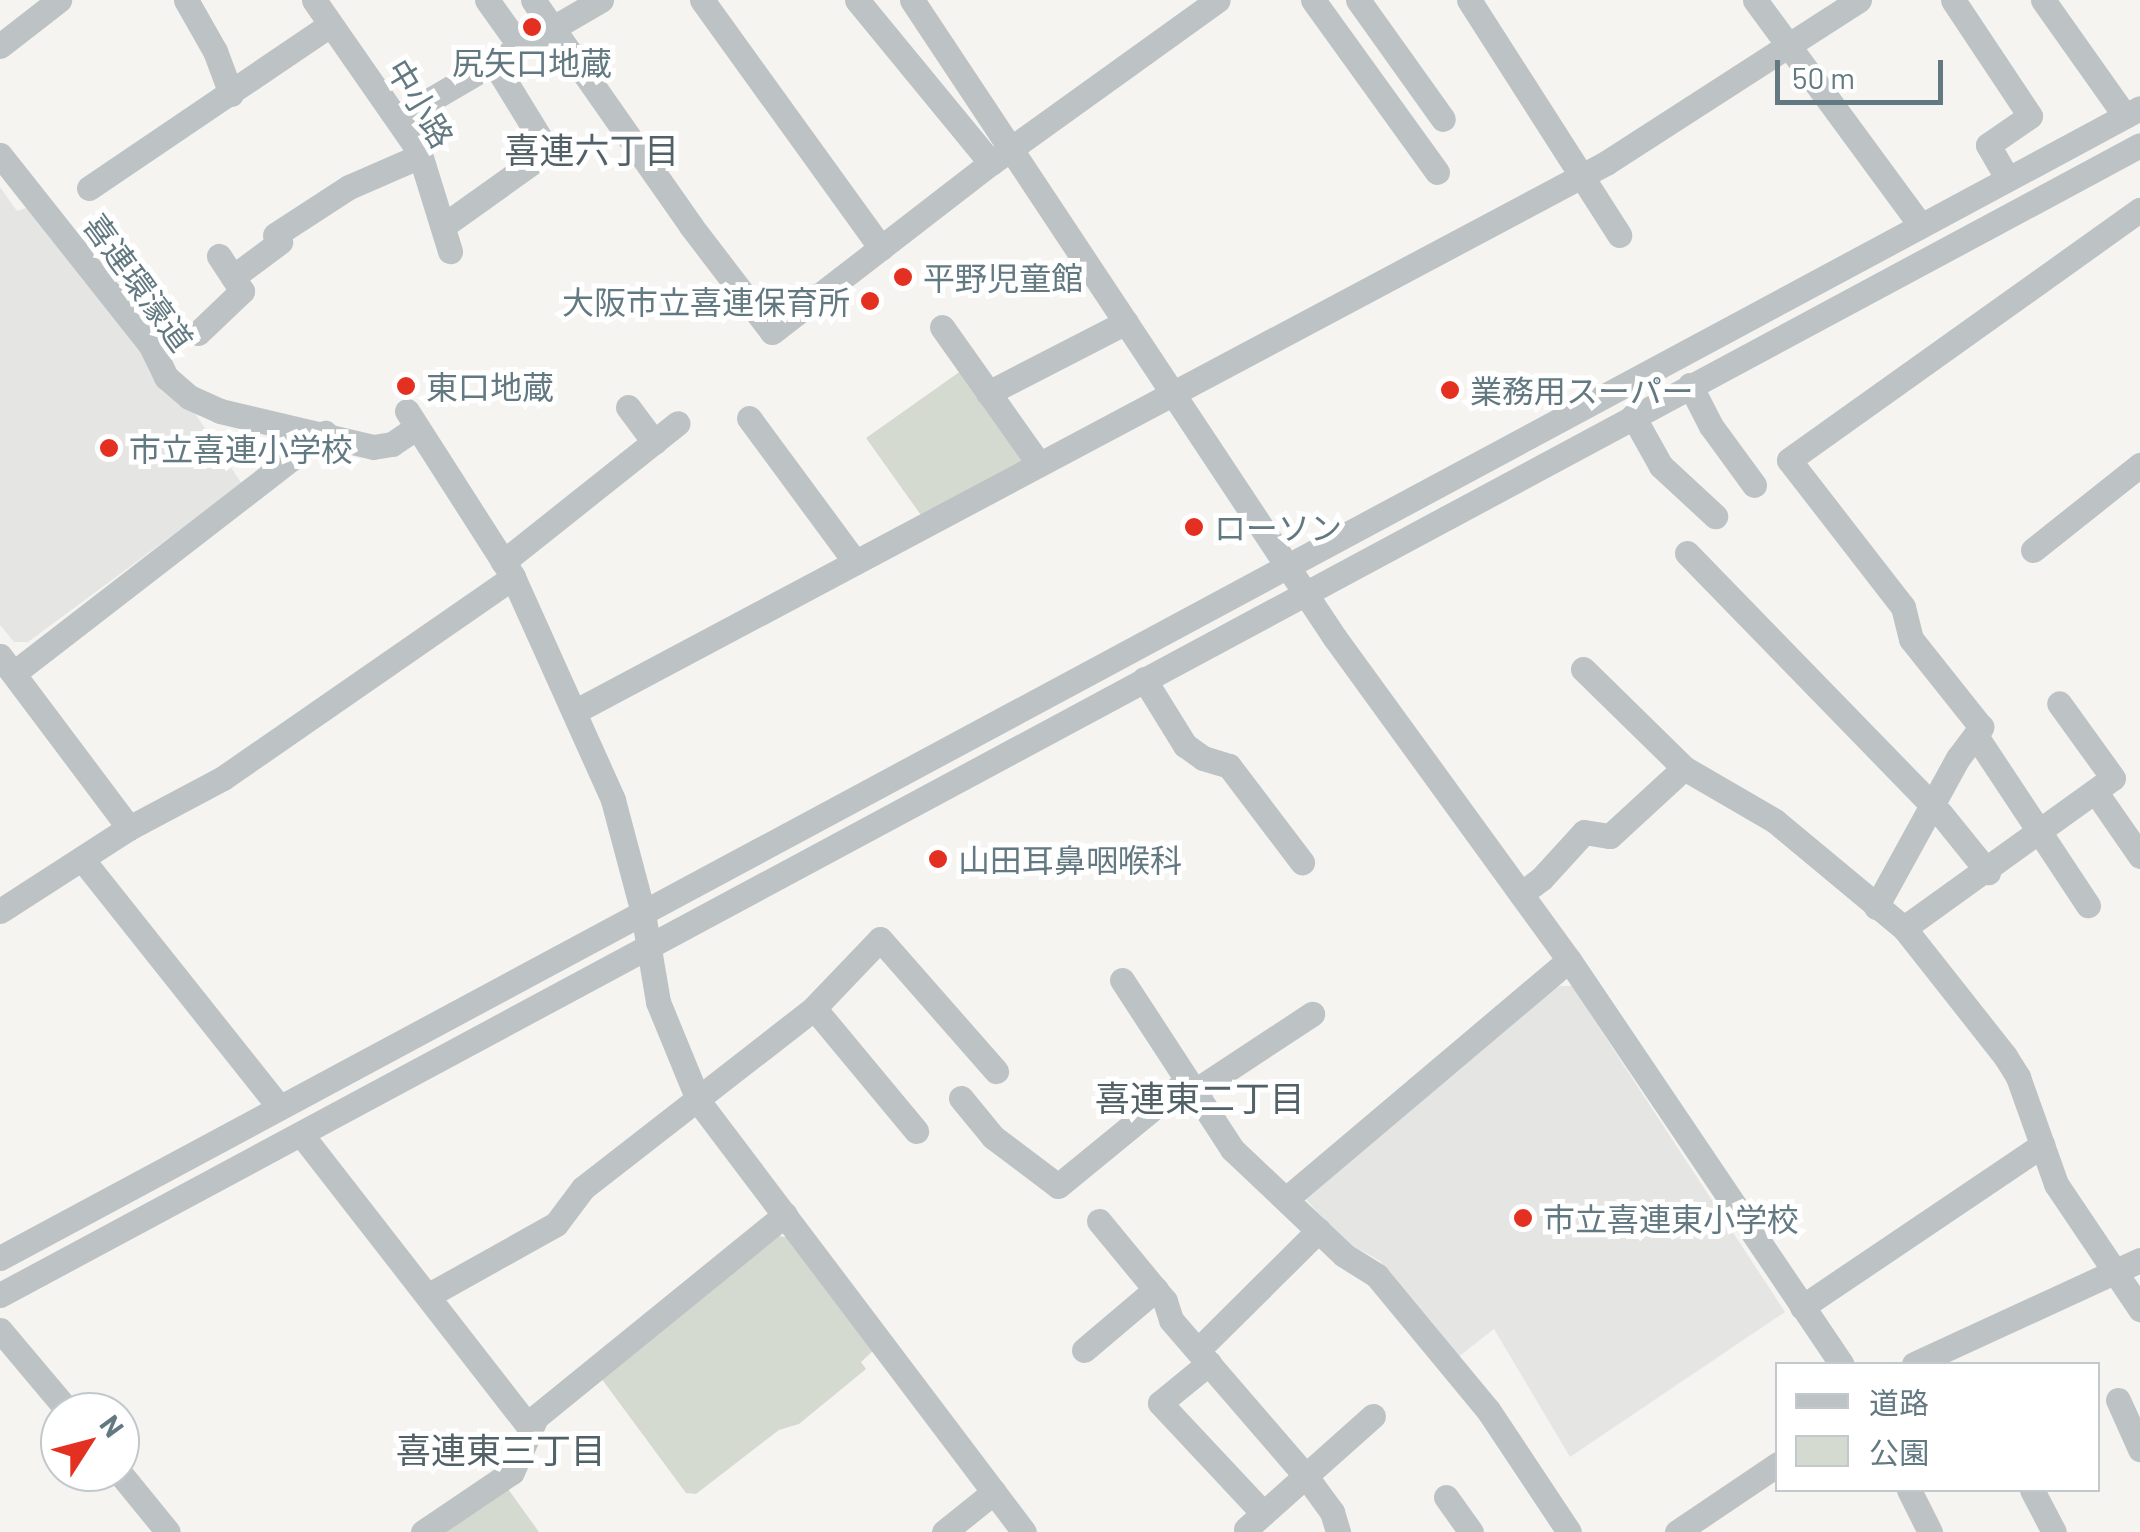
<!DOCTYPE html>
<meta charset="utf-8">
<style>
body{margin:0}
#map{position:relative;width:2140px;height:1532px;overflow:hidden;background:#f5f4f0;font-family:Barlow,"Noto Sans JP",sans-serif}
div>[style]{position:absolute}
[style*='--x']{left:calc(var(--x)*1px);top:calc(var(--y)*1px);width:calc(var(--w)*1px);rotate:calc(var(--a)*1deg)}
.built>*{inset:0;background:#e5e6e4}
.green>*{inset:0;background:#d5dad0}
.minor>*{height:25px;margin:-12.5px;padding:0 12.5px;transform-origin:12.5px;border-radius:12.5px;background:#bdc3c5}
.dots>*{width:28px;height:28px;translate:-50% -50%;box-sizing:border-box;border:5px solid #fff;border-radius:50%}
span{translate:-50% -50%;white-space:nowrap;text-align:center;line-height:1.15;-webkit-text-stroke:10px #fff;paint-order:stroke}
.poi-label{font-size:32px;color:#637982}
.left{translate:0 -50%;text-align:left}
.right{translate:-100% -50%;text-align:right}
.street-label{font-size:32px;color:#637982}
.neighbourhood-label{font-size:35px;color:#516167}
.legend{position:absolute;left:1775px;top:1362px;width:325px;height:130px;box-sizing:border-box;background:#fff;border:2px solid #c1c9cd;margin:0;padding:12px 18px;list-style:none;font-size:30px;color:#637982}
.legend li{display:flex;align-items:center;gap:20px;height:50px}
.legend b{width:50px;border:2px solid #c1c9cd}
.north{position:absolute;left:40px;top:1392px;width:100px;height:100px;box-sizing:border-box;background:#fff;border:2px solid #c1c9cd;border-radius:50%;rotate:54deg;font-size:28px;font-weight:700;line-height:40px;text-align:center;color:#637982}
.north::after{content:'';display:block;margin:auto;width:35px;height:45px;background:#e43021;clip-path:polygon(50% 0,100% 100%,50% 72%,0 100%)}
.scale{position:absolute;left:1775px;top:60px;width:168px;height:45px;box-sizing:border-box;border:5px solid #637982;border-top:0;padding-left:12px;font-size:30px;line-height:35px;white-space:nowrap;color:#637982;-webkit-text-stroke:8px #fff;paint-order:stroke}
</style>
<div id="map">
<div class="built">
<i style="clip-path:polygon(0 187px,17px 211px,29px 207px,138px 339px,150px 373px,194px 412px,242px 484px,28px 642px,14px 642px,0 625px)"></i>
<i style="clip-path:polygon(1557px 986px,1572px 986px,1785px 1312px,1570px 1457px,1494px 1329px,1457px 1358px,1380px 1261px,1342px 1240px,1302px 1195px)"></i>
</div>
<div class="green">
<i style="clip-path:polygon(965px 368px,1028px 461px,923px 518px,866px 438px)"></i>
<i style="clip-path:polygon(779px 1236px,791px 1238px,875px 1349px,861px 1362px,866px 1369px,799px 1424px,779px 1430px,696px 1494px,686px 1493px,601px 1378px)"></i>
<i style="clip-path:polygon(508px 1489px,539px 1532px,442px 1532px)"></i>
</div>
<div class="minor">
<i style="--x:186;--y:0;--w:59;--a:60.4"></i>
<i style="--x:215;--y:51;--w:46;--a:69.6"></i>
<i style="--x:314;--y:0;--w:184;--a:55.2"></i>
<i style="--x:419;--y:151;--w:105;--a:72.8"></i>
<i style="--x:487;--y:0;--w:55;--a:54.6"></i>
<i style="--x:533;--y:0;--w:276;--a:55"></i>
<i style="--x:691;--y:226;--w:133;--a:52.6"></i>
<i style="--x:772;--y:332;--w:277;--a:-37.7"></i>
<i style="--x:991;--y:163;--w:279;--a:-35.7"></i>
<i style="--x:702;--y:0;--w:306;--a:54.2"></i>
<i style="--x:857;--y:0;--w:211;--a:50.6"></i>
<i style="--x:912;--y:0;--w:765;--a:56.46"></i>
<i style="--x:1335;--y:638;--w:398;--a:54"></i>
<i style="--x:1569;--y:960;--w:487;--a:56"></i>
<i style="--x:1313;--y:0;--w:212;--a:54.2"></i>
<i style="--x:1358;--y:0;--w:146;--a:54.5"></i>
<i style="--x:1469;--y:0;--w:279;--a:57.4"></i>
<i style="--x:1755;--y:0;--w:280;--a:53.7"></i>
<i style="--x:1953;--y:0;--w:139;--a:56.4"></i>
<i style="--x:2030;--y:116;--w:51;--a:145.4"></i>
<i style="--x:1988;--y:145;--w:39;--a:60"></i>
<i style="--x:2043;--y:0;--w:142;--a:54.7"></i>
<i style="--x:0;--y:46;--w:75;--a:-37.9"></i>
<i style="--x:399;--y:118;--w:234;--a:-30.3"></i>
<i style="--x:0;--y:155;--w:241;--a:51.6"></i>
<i style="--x:150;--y:344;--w:37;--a:64"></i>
<i style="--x:166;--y:377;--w:30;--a:41"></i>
<i style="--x:189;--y:397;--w:34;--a:24"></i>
<i style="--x:220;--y:411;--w:157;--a:13.2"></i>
<i style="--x:373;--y:447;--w:19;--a:-9"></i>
<i style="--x:392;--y:444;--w:30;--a:-34"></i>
<i style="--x:89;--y:188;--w:291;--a:-34.1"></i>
<i style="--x:443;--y:226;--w:129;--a:-35.5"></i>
<i style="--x:548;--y:151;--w:103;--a:-121.5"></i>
<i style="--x:275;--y:235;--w:88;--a:-33"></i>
<i style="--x:349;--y:187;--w:77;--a:-23.6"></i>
<i style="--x:233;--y:277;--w:59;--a:-36.7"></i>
<i style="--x:942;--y:327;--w:168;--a:54.7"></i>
<i style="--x:198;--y:333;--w:61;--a:-43.7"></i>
<i style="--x:242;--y:291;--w:42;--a:-123.3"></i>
<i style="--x:1690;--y:385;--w:46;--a:62.9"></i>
<i style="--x:1711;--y:426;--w:73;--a:53.9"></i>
<i style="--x:988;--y:393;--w:155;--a:-27.2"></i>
<i style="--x:628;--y:407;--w:44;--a:53.4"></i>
<i style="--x:407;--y:411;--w:197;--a:57.4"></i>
<i style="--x:513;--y:577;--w:244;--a:65.8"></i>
<i style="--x:613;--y:800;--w:117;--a:75.1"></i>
<i style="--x:643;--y:913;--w:90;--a:80.4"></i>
<i style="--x:658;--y:1002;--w:108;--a:67.7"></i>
<i style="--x:699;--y:1102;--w:539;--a:52.92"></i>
<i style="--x:1633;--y:416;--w:57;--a:60.8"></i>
<i style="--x:1661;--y:466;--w:74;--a:42.8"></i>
<i style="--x:749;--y:418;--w:179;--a:53.6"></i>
<i style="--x:2033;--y:550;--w:137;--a:-38.5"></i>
<i style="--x:1687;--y:553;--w:364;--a:45.8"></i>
<i style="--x:1941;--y:814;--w:75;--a:51"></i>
<i style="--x:503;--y:562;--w:223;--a:-38.5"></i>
<i style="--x:0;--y:656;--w:215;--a:53.1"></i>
<i style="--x:1583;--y:669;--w:141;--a:44.4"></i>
<i style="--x:1684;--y:768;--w:105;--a:30.2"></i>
<i style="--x:1775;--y:821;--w:168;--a:39.7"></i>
<i style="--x:1904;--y:928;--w:163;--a:51.7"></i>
<i style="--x:2005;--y:1056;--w:25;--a:58"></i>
<i style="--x:2018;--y:1077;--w:114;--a:70.4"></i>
<i style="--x:2056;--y:1184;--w:151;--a:56.1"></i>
<i style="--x:14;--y:673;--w:393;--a:-37.7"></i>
<i style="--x:1144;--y:679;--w:78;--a:58.2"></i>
<i style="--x:1185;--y:745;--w:22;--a:36"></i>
<i style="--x:1203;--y:758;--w:27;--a:17"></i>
<i style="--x:1229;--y:766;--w:121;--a:52.8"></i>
<i style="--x:574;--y:712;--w:1169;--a:-28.01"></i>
<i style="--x:1606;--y:163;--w:301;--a:-32.8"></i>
<i style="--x:1976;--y:736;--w:203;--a:56.5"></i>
<i style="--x:2095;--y:791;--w:79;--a:55.3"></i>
<i style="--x:82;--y:859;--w:315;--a:51.5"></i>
<i style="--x:1521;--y:894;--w:26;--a:-37"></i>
<i style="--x:1542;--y:878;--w:62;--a:-47.6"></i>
<i style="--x:1584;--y:832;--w:26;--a:9"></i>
<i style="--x:1610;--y:836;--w:100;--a:-42.6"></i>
<i style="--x:1876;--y:907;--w:170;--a:-61.2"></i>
<i style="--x:1958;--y:758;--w:39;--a:-53"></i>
<i style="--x:1981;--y:727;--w:112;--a:-128.5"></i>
<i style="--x:1911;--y:639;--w:33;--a:-104"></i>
<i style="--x:1903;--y:607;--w:186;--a:-127.8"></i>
<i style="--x:1789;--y:460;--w:431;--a:-35.5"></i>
<i style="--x:0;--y:911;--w:153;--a:-32.8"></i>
<i style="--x:129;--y:828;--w:106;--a:-28"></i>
<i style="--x:223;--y:778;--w:353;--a:-34.7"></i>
<i style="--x:1904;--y:928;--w:257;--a:-35.7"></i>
<i style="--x:2113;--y:778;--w:92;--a:-125.8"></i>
<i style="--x:1122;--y:980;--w:202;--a:56.9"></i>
<i style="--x:1232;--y:1149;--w:154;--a:43.4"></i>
<i style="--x:1344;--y:1255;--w:39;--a:32"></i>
<i style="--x:1377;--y:1276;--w:174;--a:50.4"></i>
<i style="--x:1488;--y:1410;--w:146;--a:56.4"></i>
<i style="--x:814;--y:1008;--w:160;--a:50.3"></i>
<i style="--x:1192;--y:1093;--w:144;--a:-33.4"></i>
<i style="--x:961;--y:1098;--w:50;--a:50.6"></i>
<i style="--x:993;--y:1137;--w:81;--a:37"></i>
<i style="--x:1058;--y:1186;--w:164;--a:-39.3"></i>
<i style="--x:301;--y:1134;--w:373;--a:52.1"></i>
<i style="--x:1286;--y:1199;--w:370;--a:-40.2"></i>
<i style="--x:1099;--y:1221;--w:104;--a:50.5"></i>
<i style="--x:1165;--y:1301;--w:20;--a:72"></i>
<i style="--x:1171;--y:1320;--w:205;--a:49.2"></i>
<i style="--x:1305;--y:1475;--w:46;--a:53.9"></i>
<i style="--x:1332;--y:1512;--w:21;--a:73"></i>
<i style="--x:0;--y:1258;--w:2429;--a:-28.25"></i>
<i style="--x:0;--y:1295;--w:2429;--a:-28.25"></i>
<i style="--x:429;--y:1295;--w:145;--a:-29.2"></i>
<i style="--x:556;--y:1224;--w:45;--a:-53.1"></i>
<i style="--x:583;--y:1188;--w:293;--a:-37.9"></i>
<i style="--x:814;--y:1008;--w:95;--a:-46.3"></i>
<i style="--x:880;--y:939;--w:176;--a:48.7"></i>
<i style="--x:1802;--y:1307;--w:290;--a:-34"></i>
<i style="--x:0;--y:1330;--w:107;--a:49.9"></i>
<i style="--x:1084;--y:1350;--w:94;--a:-40.3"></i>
<i style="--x:1198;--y:1350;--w:170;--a:-44.8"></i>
<i style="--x:1209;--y:1363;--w:63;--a:140.8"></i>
<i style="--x:1160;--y:1403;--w:151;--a:46.9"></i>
<i style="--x:1914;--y:1364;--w:249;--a:-24.7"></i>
<i style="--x:2118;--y:1400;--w:54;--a:65.8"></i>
<i style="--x:119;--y:1472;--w:77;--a:50.8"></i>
<i style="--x:1909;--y:1490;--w:47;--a:63.4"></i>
<i style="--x:2032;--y:1490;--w:47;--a:62.4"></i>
<i style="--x:1446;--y:1497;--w:43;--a:54.5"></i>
<i style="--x:1246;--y:1529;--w:170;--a:-41.7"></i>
<i style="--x:423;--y:1532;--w:107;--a:-34"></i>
<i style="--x:512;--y:1472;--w:60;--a:-66.4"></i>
<i style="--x:536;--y:1417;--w:321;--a:-39.1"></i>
<i style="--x:944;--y:1532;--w:64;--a:-38.7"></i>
<i style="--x:1677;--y:1532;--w:122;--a:-34"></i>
</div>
<div class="dots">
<i style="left:532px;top:27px;background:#e43021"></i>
<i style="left:903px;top:277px;background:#e43021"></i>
<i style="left:870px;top:301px;background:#e43021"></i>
<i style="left:406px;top:386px;background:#e43021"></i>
<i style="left:1450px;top:390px;background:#e43021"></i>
<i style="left:109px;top:448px;background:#e43021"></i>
<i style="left:1194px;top:527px;background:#e43021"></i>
<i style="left:938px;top:859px;background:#e43021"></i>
<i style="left:1523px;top:1218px;background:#e43021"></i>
</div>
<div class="poi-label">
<span style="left:532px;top:62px">尻矢口地蔵</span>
<span class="left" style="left:923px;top:277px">平野児童館</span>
<span class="right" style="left:850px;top:301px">大阪市立喜連保育所</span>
<span class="left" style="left:426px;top:386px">東口地蔵</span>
<span class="left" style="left:1470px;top:390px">業務用スーパー</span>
<span class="left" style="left:129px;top:448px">市立喜連小学校</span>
<span class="left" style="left:1214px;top:527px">ローソン</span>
<span class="left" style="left:958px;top:859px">山田耳鼻咽喉科</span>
<span class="left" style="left:1543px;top:1218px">市立喜連東小学校</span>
</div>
<div class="street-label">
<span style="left:421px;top:103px;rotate:59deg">中小路</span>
<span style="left:139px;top:282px;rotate:54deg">喜連環濠道</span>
</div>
<div class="neighbourhood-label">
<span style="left:592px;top:149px">喜連六丁目</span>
<span style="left:1200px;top:1097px">喜連東二丁目</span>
<span style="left:501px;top:1449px">喜連東三丁目</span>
</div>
<ul class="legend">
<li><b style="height:12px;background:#bdc3c5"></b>道路</li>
<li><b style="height:28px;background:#d5dad0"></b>公園</li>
</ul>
<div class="north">N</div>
<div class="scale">50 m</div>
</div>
